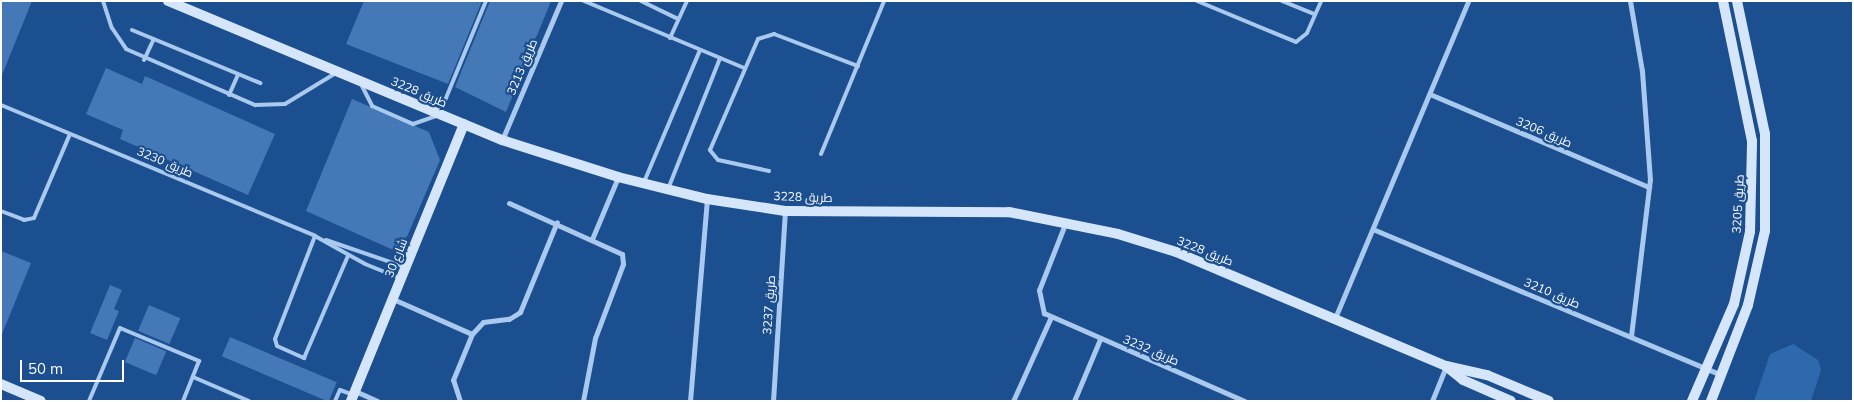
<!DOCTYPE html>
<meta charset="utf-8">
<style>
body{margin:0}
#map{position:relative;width:1854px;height:402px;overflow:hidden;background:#1b4f8f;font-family:Mulish,Cairo,sans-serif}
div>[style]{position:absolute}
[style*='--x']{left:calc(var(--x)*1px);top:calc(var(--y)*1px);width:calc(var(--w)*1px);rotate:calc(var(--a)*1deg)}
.green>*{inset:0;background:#2e69ad}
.building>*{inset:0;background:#4478b7;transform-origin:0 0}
.lane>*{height:4px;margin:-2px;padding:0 2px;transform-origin:2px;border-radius:2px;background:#a9c9ee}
.street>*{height:5px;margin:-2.5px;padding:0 2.5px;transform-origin:2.5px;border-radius:2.5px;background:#a9c9ee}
.secondary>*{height:10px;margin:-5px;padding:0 5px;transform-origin:5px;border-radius:5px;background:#d6e6fa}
span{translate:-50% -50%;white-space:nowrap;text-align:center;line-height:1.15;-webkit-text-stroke:4.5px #1b4f8f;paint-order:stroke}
.street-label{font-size:12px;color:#fff}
.frame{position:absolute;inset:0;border:2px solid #fff;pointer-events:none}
.scale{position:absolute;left:20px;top:360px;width:104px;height:22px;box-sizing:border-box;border:2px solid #fff;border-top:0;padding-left:6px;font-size:15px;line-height:18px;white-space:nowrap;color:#fff;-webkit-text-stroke:4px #1b4f8f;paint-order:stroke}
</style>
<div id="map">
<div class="green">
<i style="clip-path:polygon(1793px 344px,1818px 360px,1821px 370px,1811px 401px,1754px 401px,1770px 354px)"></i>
</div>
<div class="building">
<i style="clip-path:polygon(1px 1px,32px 1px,2px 75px,1px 75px)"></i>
<i style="clip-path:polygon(364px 1px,482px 1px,448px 84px,346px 44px)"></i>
<i style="clip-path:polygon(490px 1px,551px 1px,506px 112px,455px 87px)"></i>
<i style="clip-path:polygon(106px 68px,142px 84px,145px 76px,275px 134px,248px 195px,120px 139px,123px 130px,86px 114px)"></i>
<i style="clip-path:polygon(352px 99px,429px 132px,440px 160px,400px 253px,306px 211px)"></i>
<i style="clip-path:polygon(1px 251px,31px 263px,2px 334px,1px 333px)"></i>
<i style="clip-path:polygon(110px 285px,122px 290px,114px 309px,119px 311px,107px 340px,90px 333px)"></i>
<i style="left:149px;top:305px;width:34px;height:28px;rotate:23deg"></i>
<i style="left:230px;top:337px;width:116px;height:21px;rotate:23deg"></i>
<i style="left:135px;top:338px;width:34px;height:26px;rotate:23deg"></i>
</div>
<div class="lane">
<i style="--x:103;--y:1;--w:28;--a:72"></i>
<i style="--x:112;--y:28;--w:25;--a:56"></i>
<i style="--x:126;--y:49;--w:141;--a:23.5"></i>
<i style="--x:255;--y:105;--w:30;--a:-2"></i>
<i style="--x:285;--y:104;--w:60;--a:-31.3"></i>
<i style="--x:584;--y:1;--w:173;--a:22.7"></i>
<i style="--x:641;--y:1;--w:41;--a:25.9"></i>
<i style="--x:1197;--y:1;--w:107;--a:22.5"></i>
<i style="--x:1296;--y:42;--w:14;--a:-39"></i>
<i style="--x:1307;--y:33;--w:35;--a:-66"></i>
<i style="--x:1282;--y:1;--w:35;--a:22"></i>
<i style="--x:132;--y:30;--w:139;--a:22.5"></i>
<i style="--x:670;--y:38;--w:41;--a:-65.3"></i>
<i style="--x:144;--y:60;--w:23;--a:-65"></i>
<i style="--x:361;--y:84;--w:25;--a:63"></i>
<i style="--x:372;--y:106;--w:45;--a:23.7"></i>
<i style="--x:413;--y:124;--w:28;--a:-19"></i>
<i style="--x:439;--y:115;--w:123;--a:-67.6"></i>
<i style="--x:229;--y:95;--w:22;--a:-66"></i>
<i style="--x:1;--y:105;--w:340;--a:22.6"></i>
<i style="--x:315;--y:236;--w:57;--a:29.2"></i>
<i style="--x:365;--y:264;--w:38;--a:22"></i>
<i style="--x:821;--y:154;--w:165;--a:-67.6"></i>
<i style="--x:769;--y:171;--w:52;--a:-167.8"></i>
<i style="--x:718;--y:160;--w:13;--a:-129"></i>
<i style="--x:710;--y:150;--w:121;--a:-66.6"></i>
<i style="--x:758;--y:39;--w:17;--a:-17"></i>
<i style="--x:774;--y:34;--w:90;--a:20.9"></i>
<i style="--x:644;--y:182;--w:143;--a:-67"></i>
<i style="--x:668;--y:189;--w:141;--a:-68.3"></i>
<i style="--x:1;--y:211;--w:25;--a:21"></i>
<i style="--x:24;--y:220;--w:10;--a:-11"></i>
<i style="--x:34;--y:218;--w:91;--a:-66.8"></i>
<i style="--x:315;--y:236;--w:110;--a:111.2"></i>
<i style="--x:275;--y:339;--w:7;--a:74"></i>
<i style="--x:277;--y:346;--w:30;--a:24"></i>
<i style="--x:304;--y:358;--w:111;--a:-66.7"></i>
<i style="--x:326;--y:240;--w:83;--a:18.9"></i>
<i style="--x:193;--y:377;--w:61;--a:23.2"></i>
<i style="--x:89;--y:401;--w:79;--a:-67"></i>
<i style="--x:120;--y:328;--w:86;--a:22.7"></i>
<i style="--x:199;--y:361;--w:43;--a:111.8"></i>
<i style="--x:335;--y:401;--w:12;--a:-66"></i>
<i style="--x:340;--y:390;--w:12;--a:20"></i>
</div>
<div class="street">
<i style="--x:1630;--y:1;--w:71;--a:80.3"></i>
<i style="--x:1642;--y:71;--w:108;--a:85.8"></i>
<i style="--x:1650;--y:179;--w:158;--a:96.9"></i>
<i style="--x:1432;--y:95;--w:236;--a:23"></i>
<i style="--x:502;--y:140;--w:151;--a:-67"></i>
<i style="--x:509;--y:203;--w:124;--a:24.3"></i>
<i style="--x:622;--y:254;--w:10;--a:84"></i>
<i style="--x:623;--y:264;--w:79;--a:110.7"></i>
<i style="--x:595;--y:338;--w:64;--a:100.8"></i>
<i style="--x:1065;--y:224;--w:71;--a:111.5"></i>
<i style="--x:1039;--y:290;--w:24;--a:78"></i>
<i style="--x:1044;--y:313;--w:219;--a:23.7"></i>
<i style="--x:1375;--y:230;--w:376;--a:22.7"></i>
<i style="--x:592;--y:239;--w:67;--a:-67.2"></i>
<i style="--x:393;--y:299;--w:86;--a:23.9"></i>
<i style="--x:1335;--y:318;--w:344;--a:-67.2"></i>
<i style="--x:355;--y:391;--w:24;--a:24"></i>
<i style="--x:460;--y:401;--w:22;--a:-108"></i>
<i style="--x:453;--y:380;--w:50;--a:-67.6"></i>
<i style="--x:472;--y:334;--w:16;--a:-47"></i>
<i style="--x:483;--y:322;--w:26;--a:-7"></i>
<i style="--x:509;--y:319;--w:13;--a:-32"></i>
<i style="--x:520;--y:312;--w:97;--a:-67.7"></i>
<i style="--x:690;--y:401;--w:203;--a:-85.2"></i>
<i style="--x:773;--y:401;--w:190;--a:-86.4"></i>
<i style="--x:1013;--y:401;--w:92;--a:-65.7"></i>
<i style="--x:1074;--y:401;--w:67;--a:-67.2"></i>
<i style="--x:1432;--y:401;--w:38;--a:-68"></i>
</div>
<div class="secondary">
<i style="--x:168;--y:1;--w:362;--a:22.6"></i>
<i style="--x:502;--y:140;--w:122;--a:17.7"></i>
<i style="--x:618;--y:177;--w:92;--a:13.9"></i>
<i style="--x:707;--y:199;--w:79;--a:8.7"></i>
<i style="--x:785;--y:211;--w:224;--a:0.3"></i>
<i style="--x:1009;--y:212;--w:111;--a:11.4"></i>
<i style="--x:1118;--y:234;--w:61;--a:17.2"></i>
<i style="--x:1176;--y:252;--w:293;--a:22.9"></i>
<i style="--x:1446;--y:366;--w:42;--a:12.4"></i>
<i style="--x:1487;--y:375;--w:67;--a:22.8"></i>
<i style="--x:1446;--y:366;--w:22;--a:39"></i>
<i style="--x:1463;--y:380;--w:52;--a:23.6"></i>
<i style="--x:1;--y:384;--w:43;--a:23"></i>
<i style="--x:351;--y:401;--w:299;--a:-67.8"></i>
<i style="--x:1692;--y:401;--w:106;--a:-66.6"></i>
<i style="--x:1734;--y:304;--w:74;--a:-77.5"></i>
<i style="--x:1750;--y:232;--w:91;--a:-88.7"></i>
<i style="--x:1752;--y:141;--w:143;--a:-101.7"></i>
<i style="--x:1711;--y:401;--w:103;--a:-68.9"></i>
<i style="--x:1748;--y:305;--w:76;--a:-77.1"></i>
<i style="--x:1765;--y:231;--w:97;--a:-90"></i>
<i style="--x:1765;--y:134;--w:136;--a:-101.9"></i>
</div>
<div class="street-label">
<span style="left:522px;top:67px;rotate:-67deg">طريق 3213</span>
<span style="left:419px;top:92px;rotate:23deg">طريق 3228</span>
<span style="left:1544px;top:132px;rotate:23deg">طريق 3206</span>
<span style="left:165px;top:162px;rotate:23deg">طريق 3230</span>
<span style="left:803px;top:197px;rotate:2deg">طريق 3228</span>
<span style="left:1738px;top:204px;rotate:-87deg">طريق 3205</span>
<span style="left:1205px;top:251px;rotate:22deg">طريق 3228</span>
<span style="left:396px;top:258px;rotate:-68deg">شارع 30</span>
<span style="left:1552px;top:293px;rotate:23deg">طريق 3210</span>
<span style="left:769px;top:305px;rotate:-86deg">طريق 3237</span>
<span style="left:1151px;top:350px;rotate:23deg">طريق 3232</span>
</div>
<div class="frame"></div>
<div class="scale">50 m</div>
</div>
